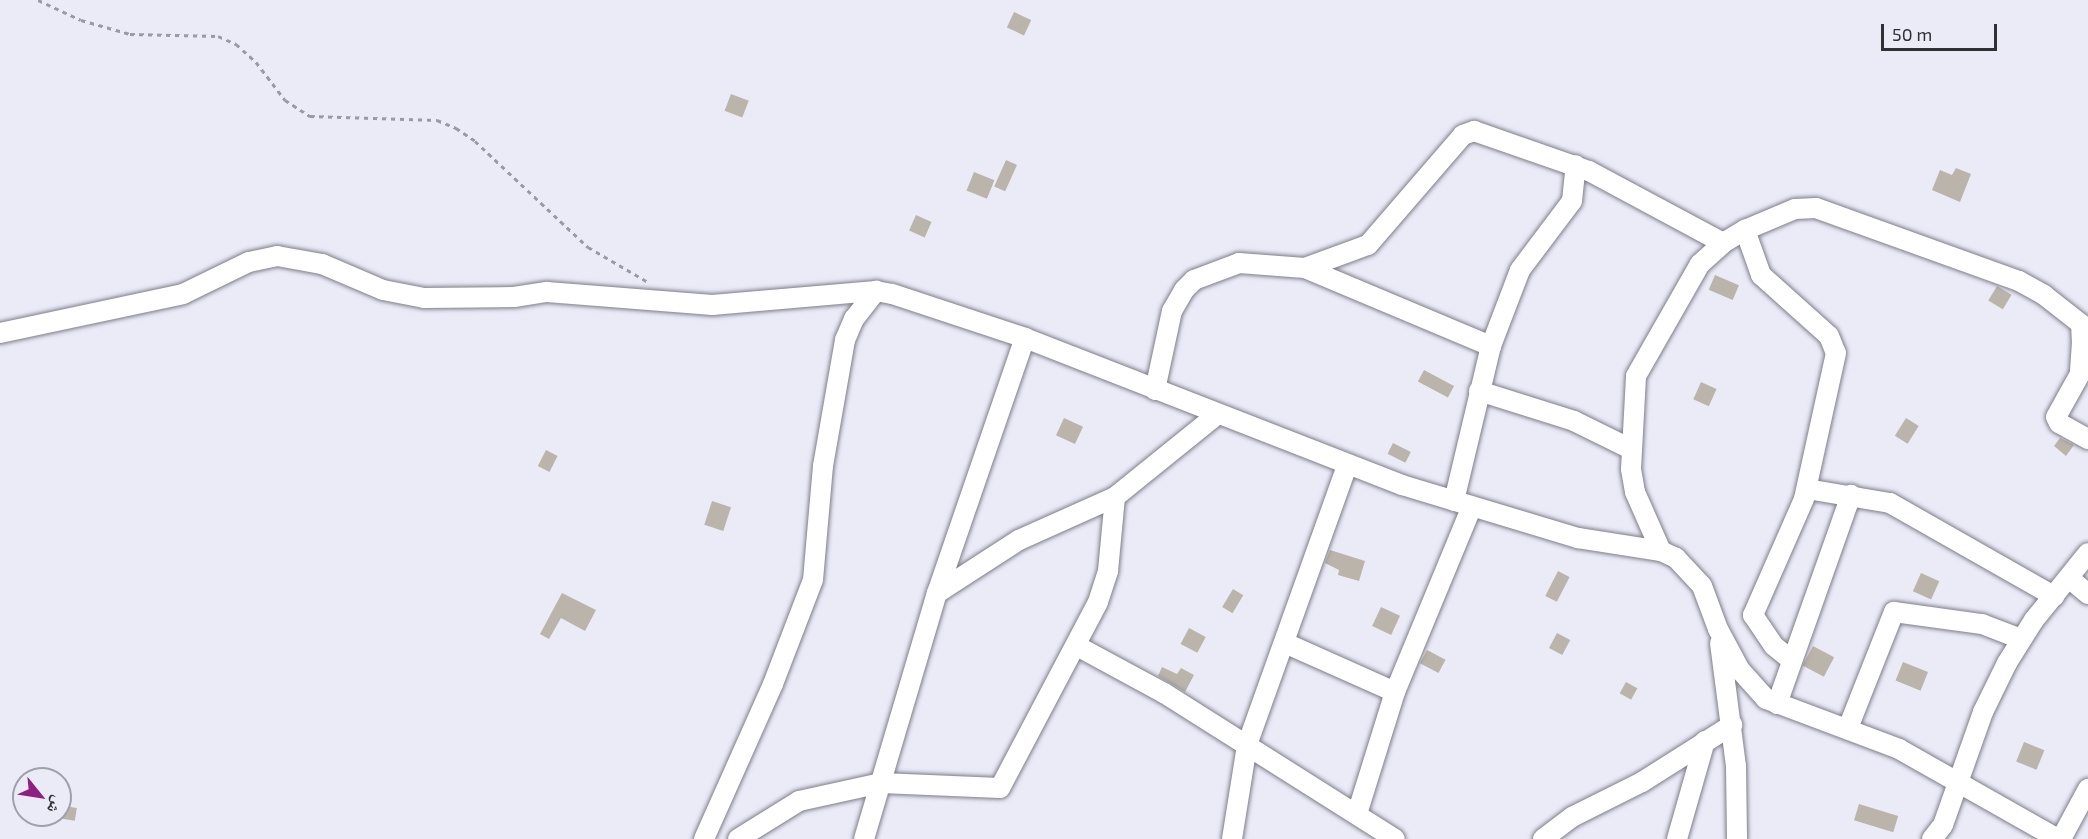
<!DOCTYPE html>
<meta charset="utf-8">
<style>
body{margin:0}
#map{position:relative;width:2088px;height:839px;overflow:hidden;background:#ebebf8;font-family:"Exo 2","Noto Naskh Arabic",sans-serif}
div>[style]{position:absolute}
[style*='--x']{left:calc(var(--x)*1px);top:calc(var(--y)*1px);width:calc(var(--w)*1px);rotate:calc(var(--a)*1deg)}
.building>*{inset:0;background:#bbb4aa;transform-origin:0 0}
.path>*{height:3px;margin-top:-1.5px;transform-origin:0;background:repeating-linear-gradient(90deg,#9a9aa3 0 4.5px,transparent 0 9px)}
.roads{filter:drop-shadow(0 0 2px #7d7e89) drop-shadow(0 0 2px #7d7e89)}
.minor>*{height:20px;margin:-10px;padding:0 10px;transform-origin:10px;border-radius:10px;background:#fff}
span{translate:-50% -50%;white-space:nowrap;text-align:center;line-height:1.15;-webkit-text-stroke:5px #ebebf8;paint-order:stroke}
.north{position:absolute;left:12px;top:767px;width:60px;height:60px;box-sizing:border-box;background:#ebebf8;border:2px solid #a0a0aa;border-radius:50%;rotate:120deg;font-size:16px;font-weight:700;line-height:24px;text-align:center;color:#2f3034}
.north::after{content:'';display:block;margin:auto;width:21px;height:27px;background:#8f1f80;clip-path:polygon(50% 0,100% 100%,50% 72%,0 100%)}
.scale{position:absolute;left:1881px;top:24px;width:116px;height:27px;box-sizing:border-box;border:3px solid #2f3034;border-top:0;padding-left:8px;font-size:18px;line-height:21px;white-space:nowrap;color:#2f3034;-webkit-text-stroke:4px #ebebf8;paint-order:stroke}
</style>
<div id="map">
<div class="building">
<i style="left:1014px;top:12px;width:19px;height:17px;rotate:25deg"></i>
<i style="left:731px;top:94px;width:19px;height:18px;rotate:21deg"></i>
<i style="left:1006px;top:160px;width:12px;height:29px;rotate:24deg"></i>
<i style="clip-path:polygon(1956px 168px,1971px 174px,1960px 202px,1932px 190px,1940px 170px,1952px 175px)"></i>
<i style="left:974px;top:172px;width:22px;height:20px;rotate:22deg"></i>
<i style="left:916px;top:215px;width:17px;height:17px;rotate:24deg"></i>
<i style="left:1715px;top:275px;width:26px;height:16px;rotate:23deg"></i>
<i style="left:1997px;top:286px;width:17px;height:17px;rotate:31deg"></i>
<i style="left:1424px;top:370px;width:34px;height:13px;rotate:28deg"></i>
<i style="left:1701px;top:382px;width:17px;height:19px;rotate:24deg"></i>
<i style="left:1064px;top:418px;width:21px;height:19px;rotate:25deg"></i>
<i style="left:1906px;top:418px;width:15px;height:21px;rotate:32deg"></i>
<i style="clip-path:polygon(2060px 438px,2074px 445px,2066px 456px,2054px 446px)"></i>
<i style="left:1393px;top:443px;width:20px;height:12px;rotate:27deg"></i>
<i style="left:546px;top:450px;width:13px;height:18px;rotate:27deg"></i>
<i style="left:712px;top:501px;width:20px;height:25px;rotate:18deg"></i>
<i style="clip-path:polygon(1330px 550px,1365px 561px,1359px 581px,1338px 575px,1339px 570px,1325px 563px)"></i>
<i style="left:1558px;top:571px;width:13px;height:28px;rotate:27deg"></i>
<i style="left:1921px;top:573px;width:20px;height:20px;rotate:24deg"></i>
<i style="left:1233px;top:589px;width:12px;height:21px;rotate:31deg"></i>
<i style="clip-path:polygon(562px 593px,596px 610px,585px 631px,561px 618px,549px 639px,540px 634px)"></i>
<i style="left:1381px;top:607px;width:21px;height:21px;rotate:25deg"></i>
<i style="left:1189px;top:628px;width:19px;height:18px;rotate:28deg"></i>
<i style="left:1557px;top:633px;width:15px;height:17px;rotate:28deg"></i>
<i style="left:1813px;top:646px;width:24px;height:22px;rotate:28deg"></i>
<i style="left:1427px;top:650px;width:21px;height:15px;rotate:28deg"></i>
<i style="left:1903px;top:662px;width:27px;height:20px;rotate:22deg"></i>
<i style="clip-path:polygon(1162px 667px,1177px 674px,1181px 668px,1194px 675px,1185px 692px,1158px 676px)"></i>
<i style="left:1626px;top:682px;width:13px;height:13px;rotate:29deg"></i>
<i style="left:2024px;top:742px;width:22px;height:21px;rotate:22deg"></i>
<i style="left:1859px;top:804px;width:41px;height:17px;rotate:17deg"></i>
<i style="left:64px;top:806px;width:13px;height:13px;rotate:9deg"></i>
</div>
<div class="path">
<i style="--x:38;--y:0;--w:47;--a:24.9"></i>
<i style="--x:81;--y:20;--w:51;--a:15.9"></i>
<i style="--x:130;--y:34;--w:88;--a:1.3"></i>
<i style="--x:218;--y:36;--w:20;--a:24"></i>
<i style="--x:236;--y:44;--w:27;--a:42"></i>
<i style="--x:256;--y:62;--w:48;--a:52.7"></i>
<i style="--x:285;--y:100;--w:30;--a:33"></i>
<i style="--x:310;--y:116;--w:127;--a:1.8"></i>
<i style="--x:437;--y:120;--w:21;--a:23"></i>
<i style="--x:456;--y:128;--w:23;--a:34"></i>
<i style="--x:475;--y:141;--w:155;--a:43.2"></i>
<i style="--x:588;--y:247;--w:69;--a:30.3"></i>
</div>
<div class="roads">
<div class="minor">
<i style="--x:1745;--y:230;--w:48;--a:70.4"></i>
<i style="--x:1761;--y:275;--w:91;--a:41.9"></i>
<i style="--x:1829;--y:336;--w:18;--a:68"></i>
<i style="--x:1836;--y:353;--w:149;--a:102.4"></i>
<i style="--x:1804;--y:499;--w:127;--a:113.7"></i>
<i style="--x:1753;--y:615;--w:37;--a:56"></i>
<i style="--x:1774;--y:646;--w:22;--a:39"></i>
<i style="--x:1305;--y:268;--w:67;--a:-20.1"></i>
<i style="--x:1368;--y:245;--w:145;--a:-49.2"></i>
<i style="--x:1463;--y:135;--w:12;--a:-20"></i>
<i style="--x:1474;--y:131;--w:122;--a:19.2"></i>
<i style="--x:1589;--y:171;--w:152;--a:28.2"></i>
<i style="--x:0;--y:333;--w:187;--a:-12"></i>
<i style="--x:183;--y:294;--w:73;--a:-25.9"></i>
<i style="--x:249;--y:262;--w:29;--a:-12"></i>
<i style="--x:277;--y:256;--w:46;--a:10.1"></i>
<i style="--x:322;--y:264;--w:66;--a:23.1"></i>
<i style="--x:383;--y:290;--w:42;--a:11"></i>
<i style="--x:424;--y:298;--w:90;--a:-0.6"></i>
<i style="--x:514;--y:297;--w:33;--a:-9"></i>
<i style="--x:547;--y:292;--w:166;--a:4.5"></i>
<i style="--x:712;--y:305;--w:165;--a:-4.9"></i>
<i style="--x:876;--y:291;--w:16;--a:11"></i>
<i style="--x:892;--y:294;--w:140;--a:18.3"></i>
<i style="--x:1025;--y:338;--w:405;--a:21.3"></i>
<i style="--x:1402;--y:485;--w:184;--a:16.8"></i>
<i style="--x:1578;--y:538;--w:84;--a:8.9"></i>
<i style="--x:1661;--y:551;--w:17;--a:25"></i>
<i style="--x:1676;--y:558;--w:38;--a:47"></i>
<i style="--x:1702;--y:586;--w:46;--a:69.6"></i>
<i style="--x:1718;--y:629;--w:47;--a:61.8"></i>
<i style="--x:1740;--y:670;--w:39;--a:48"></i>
<i style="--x:1766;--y:699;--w:142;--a:20.6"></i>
<i style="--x:1899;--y:749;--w:183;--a:29.5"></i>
<i style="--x:2082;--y:342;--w:32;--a:94"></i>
<i style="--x:2080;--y:374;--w:49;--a:119.2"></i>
<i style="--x:2056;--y:417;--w:7;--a:63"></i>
<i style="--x:2059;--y:423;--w:33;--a:29"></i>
<i style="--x:1155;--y:390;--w:81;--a:-77.9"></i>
<i style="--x:1172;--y:311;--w:24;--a:-60"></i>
<i style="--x:1184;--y:290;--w:14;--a:-45"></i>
<i style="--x:1194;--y:280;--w:48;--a:-20.7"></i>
<i style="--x:1239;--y:263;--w:66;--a:4.3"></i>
<i style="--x:1305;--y:268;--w:202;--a:22.8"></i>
<i style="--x:1479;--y:391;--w:100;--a:17.5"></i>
<i style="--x:1574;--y:421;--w:64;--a:26.2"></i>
<i style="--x:1807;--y:489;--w:84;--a:9.6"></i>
<i style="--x:1890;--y:503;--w:189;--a:29.6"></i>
<i style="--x:1454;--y:501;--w:159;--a:-76.6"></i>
<i style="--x:1491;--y:346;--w:81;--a:-69.1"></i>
<i style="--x:1520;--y:270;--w:86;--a:-53"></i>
<i style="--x:1572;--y:201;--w:36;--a:-84"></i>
<i style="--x:1661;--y:551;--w:64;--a:-113.8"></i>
<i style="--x:1635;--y:492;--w:23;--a:-100"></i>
<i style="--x:1631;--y:469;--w:93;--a:-86.9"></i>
<i style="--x:1636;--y:376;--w:129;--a:-60.3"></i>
<i style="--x:1700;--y:264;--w:31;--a:-42"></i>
<i style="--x:1723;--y:243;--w:26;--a:-31"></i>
<i style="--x:1745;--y:230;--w:54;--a:-22.8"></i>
<i style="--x:1795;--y:209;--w:21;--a:-3"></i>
<i style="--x:1816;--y:208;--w:216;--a:19.8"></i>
<i style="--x:2019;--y:281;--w:29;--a:29"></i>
<i style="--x:2044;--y:295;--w:47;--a:38.1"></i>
<i style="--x:2081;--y:324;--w:18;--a:87"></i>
<i style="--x:2082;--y:342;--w:7;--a:27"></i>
<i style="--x:2069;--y:578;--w:25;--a:40"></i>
<i style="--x:937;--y:593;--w:98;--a:-32.9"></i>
<i style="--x:1019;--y:540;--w:105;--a:-24.1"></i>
<i style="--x:1115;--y:497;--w:132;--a:-38.9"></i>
<i style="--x:1285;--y:643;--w:120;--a:24"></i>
<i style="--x:1720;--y:643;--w:124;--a:82.6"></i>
<i style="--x:1736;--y:766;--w:73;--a:89.2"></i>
<i style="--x:1077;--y:646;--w:99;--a:28.4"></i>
<i style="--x:1164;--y:693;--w:273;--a:32.3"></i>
<i style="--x:1777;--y:704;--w:222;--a:-70.5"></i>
<i style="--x:1848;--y:728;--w:125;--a:-68.4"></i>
<i style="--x:1894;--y:612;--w:89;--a:7.8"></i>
<i style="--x:1982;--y:624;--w:42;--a:21"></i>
<i style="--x:1357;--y:814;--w:128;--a:-72.7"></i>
<i style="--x:1395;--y:692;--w:201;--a:-67.5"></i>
<i style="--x:704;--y:839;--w:170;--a:-66"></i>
<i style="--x:773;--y:684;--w:111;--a:-69"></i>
<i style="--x:813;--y:580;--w:114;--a:-85"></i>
<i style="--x:823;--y:466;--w:128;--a:-80.1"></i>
<i style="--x:845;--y:340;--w:23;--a:-67"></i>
<i style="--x:854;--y:319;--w:36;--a:-52"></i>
<i style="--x:738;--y:839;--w:72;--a:-31.9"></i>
<i style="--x:799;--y:801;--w:84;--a:-12.4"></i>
<i style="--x:881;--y:783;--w:119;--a:2.4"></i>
<i style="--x:1000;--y:788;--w:210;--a:-62.2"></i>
<i style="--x:1098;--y:602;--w:33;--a:-72"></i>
<i style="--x:1108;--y:571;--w:74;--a:-84.6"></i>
<i style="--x:864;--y:839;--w:257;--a:-73.5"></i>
<i style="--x:937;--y:593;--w:270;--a:-71"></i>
<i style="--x:1232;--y:839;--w:95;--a:-80.9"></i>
<i style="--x:1247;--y:745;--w:296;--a:-70.3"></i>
<i style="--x:1543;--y:839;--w:36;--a:-37"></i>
<i style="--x:1572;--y:817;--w:78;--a:-26.6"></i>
<i style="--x:1642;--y:782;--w:107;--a:-32.3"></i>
<i style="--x:1677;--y:839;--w:102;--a:-74.1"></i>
<i style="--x:1932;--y:839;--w:18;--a:-52"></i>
<i style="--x:1943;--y:825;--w:120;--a:-70.5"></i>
<i style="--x:1983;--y:712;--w:55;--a:-63.9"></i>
<i style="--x:2007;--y:663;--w:51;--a:-57.9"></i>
<i style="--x:2034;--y:620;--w:86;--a:-51.1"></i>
<i style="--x:2061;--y:839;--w:57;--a:-61.6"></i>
</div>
</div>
<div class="north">ش</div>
<div class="scale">50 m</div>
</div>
